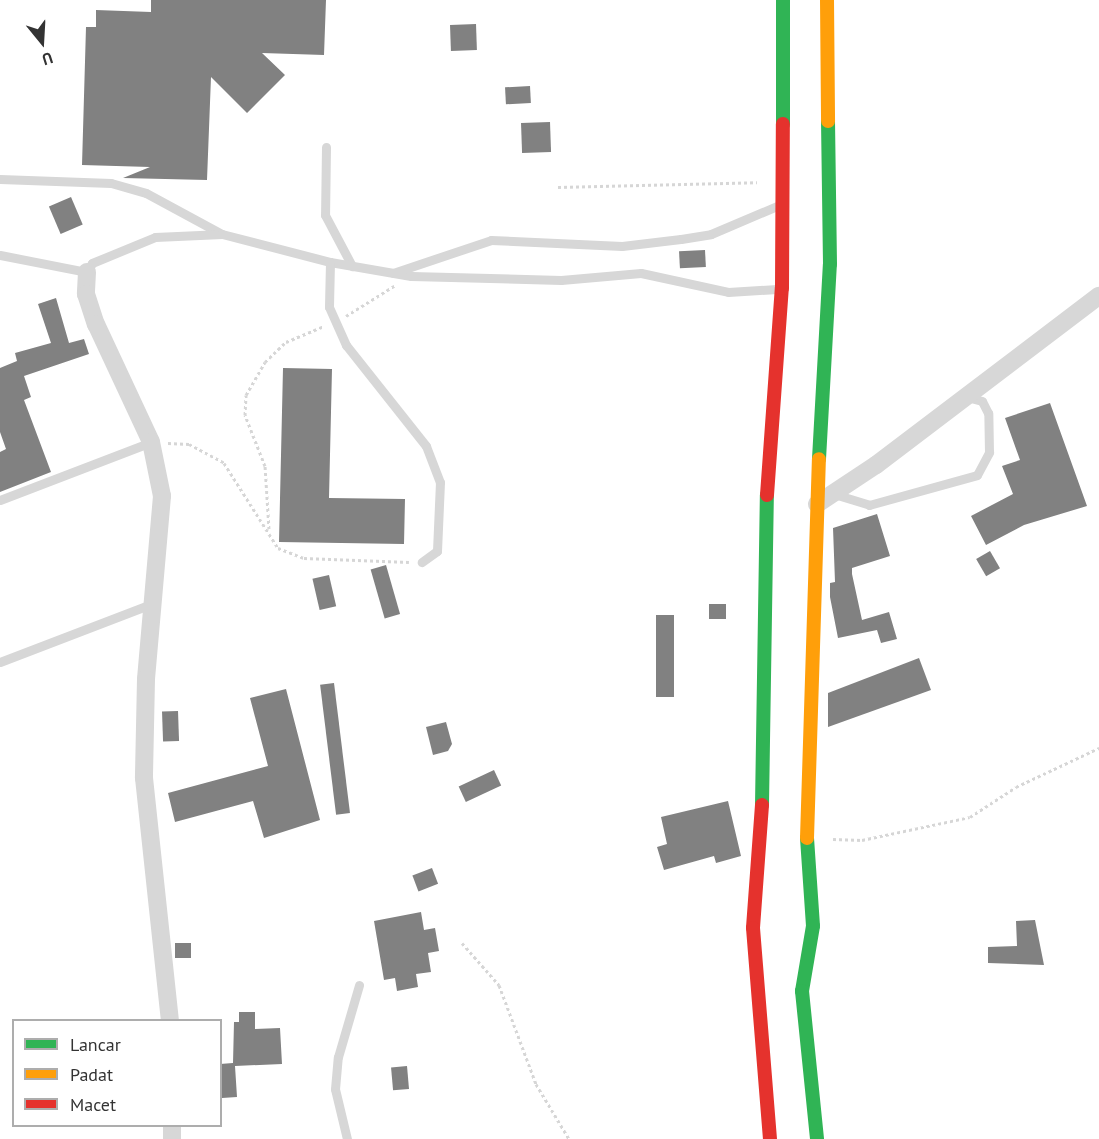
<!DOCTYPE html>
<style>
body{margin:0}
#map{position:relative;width:1099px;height:1139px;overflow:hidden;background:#fff;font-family:"PT Sans",sans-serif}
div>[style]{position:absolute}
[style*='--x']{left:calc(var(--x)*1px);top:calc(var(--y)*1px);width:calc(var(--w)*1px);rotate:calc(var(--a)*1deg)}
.building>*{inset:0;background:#818181;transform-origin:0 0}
.path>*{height:3px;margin-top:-1.5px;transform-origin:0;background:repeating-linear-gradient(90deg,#d6d6d6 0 3px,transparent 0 6px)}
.lane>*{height:9px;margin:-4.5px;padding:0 4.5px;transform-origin:4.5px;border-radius:4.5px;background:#d7d7d7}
.street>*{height:18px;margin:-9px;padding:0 9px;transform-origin:9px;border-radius:9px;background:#d7d7d7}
.fast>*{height:14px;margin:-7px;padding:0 7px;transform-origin:7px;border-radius:7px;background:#30b455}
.slow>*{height:14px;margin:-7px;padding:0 7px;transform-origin:7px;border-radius:7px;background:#ff9f0a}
.jam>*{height:14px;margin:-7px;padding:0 7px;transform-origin:7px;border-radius:7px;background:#e5322d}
span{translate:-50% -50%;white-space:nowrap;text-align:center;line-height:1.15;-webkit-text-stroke:6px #fff;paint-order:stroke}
.legend{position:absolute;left:12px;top:1019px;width:210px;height:108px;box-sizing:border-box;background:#fff;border:2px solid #adadad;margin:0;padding:8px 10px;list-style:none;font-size:18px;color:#333}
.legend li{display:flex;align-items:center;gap:12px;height:30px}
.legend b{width:30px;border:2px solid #adadad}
.north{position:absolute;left:12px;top:12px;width:60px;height:60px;-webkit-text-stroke:4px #fff;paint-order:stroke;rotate:162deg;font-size:16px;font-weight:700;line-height:24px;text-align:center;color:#333}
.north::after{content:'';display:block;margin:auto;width:21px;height:27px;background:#333;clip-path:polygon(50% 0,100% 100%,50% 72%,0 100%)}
</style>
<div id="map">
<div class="building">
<i style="clip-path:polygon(151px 0,326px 0,324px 55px,262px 53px,285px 75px,247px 113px,211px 77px,207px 180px,123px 178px,150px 167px,82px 165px,86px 27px,96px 27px,96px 10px,151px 12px)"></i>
<i style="left:476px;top:24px;width:26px;height:26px;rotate:88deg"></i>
<i style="left:530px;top:86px;width:17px;height:25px;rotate:87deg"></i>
<i style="left:550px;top:122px;width:30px;height:29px;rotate:88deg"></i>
<i style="left:71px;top:197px;width:30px;height:24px;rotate:67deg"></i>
<i style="left:705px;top:250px;width:17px;height:26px;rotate:87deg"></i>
<i style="clip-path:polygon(56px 298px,69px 343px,84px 339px,89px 354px,24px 376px,31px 397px,24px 400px,51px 472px,0 492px,0 452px,6px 449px,0 432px,0 368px,17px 361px,15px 353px,51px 343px,38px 304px)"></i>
<i style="clip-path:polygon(283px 368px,332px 369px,329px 498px,405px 499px,404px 544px,279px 542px)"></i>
<i style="clip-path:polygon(1050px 403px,1087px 506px,1024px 525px,986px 545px,971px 516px,1013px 494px,1002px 466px,1020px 460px,1005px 418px)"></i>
<i style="clip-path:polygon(877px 514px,890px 556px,852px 568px,852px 574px,862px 620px,889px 612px,897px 639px,881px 643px,877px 630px,838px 638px,830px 597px,830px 583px,835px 582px,833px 528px)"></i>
<i style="left:990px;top:551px;width:20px;height:16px;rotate:60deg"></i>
<i style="left:386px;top:565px;width:51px;height:16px;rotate:74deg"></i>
<i style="left:329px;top:575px;width:32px;height:17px;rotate:77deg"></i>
<i style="left:709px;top:604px;width:17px;height:15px"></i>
<i style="left:656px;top:615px;width:18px;height:82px"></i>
<i style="clip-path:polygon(919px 658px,931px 690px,828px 727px,828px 693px)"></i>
<i style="left:334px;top:683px;width:131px;height:14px;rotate:83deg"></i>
<i style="clip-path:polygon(286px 689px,320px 820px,264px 838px,253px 801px,175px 822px,168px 793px,268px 766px,250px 698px)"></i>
<i style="left:178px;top:711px;width:30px;height:16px;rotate:88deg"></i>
<i style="clip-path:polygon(446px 722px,452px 744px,448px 751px,433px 755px,426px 727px)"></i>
<i style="left:494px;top:770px;width:17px;height:39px;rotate:65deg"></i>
<i style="clip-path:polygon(728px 801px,741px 856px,716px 863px,714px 856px,664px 870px,657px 847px,667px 844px,661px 817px)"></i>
<i style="left:432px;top:868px;width:17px;height:21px;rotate:69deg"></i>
<i style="clip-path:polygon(421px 912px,424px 930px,435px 928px,439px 951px,428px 953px,431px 972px,416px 974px,418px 987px,397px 991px,395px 978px,384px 980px,374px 921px)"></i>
<i style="clip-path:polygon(1035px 920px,1044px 965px,988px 963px,988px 947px,1017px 946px,1016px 921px)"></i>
<i style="left:175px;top:943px;width:16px;height:15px"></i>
<i style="clip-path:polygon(239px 1012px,255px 1012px,255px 1029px,280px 1028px,282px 1064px,235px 1066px,237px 1097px,222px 1098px,220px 1064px,233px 1063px,234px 1022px,239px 1022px)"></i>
<i style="left:407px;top:1066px;width:23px;height:16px;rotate:85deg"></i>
</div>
<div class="path">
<i style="--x:558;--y:187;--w:199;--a:-1.4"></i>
<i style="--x:346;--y:316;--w:57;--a:-32"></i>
<i style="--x:168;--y:443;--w:21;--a:3"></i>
<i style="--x:189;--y:444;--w:40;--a:28"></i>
<i style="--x:224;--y:463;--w:101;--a:57.6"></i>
<i style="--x:278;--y:548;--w:28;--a:21"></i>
<i style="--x:304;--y:558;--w:105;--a:2.2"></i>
<i style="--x:269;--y:529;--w:63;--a:-93.6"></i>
<i style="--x:265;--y:466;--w:55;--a:-111.4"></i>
<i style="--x:245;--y:415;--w:20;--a:-87"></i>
<i style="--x:246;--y:395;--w:38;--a:-60"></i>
<i style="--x:265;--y:362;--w:29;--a:-44"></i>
<i style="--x:286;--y:342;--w:41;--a:-22.8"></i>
<i style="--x:833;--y:839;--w:29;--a:2"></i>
<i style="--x:862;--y:840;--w:110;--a:-12"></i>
<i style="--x:970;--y:817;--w:55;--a:-33.1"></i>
<i style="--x:1016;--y:787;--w:92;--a:-25.2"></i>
<i style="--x:462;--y:943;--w:56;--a:48.6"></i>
<i style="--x:499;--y:985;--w:106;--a:69.5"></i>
<i style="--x:536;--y:1084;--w:64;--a:59"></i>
</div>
<div class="lane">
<i style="--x:326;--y:147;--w:68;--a:90.8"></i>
<i style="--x:325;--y:215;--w:58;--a:62.1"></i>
<i style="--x:0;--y:179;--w:111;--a:2.1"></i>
<i style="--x:111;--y:183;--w:36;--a:16"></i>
<i style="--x:146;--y:193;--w:84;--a:28.4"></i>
<i style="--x:0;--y:255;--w:89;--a:11.1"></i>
<i style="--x:87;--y:272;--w:10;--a:-61"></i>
<i style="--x:92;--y:263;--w:68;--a:-22.4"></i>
<i style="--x:155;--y:237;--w:67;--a:-2.6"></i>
<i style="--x:222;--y:234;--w:112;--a:14.5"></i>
<i style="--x:330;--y:262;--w:82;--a:9.8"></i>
<i style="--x:411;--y:276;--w:150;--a:1.5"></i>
<i style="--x:561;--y:280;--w:80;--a:-5"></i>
<i style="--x:641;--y:273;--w:89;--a:12.3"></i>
<i style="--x:728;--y:292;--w:49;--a:-3.5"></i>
<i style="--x:330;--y:262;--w:45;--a:91.3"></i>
<i style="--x:329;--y:307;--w:42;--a:65.9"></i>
<i style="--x:346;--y:345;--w:129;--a:51.6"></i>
<i style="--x:426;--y:446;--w:39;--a:69"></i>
<i style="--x:440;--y:482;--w:69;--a:92.5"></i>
<i style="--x:437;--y:551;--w:19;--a:144"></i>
<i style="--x:393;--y:273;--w:103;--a:-18.6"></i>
<i style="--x:491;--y:240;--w:131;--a:2.6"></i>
<i style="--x:622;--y:246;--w:59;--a:-6.8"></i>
<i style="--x:681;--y:239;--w:30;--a:-9"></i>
<i style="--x:711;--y:234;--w:72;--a:-23"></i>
<i style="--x:834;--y:494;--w:37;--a:17"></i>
<i style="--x:869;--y:505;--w:112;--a:-15.5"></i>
<i style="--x:977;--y:475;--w:26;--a:-62"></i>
<i style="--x:989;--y:452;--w:39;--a:-91"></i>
<i style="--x:988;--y:413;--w:13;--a:-117"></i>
<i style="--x:982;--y:401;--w:16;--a:-165"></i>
<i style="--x:0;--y:500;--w:162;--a:-21"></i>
<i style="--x:0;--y:662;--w:162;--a:-21"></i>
<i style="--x:347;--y:1139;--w:51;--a:-103.5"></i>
<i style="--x:335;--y:1089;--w:32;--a:-85"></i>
<i style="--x:338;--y:1057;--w:75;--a:-73.7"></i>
</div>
<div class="street">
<i style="--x:87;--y:272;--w:22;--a:93"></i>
<i style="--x:86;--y:294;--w:32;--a:72"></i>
<i style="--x:96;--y:324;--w:130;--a:65"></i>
<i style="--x:151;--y:442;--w:55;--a:78.5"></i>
<i style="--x:162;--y:496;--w:184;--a:95"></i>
<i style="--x:146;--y:679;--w:99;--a:91.2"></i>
<i style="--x:144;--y:778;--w:243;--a:83.9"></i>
<i style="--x:817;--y:504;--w:71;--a:-33.5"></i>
<i style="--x:876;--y:465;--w:280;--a:-37.2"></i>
<i style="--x:172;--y:1126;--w:13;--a:90"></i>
</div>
<div class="fast">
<i style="--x:783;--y:124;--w:124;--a:-90"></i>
<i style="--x:819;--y:459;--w:195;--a:-86.8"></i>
<i style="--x:830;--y:264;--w:143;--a:-90.8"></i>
<i style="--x:762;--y:805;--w:310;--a:-89.1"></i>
<i style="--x:807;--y:838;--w:88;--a:86.1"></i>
<i style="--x:813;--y:926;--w:66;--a:99.6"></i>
<i style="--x:802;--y:991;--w:149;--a:84.2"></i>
</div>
<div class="slow">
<i style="--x:827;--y:0;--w:121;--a:89.5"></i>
<i style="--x:807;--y:838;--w:379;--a:-88.2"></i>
</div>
<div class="jam">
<i style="--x:767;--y:495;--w:208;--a:-85.9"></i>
<i style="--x:782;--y:288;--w:164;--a:-89.7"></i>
<i style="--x:762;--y:805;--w:123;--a:94.2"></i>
<i style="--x:753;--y:928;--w:212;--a:85.4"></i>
</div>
<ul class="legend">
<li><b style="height:8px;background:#30b455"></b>Lancar</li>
<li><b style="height:8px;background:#ff9f0a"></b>Padat</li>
<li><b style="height:8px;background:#e5322d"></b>Macet</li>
</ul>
<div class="north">U</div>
</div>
